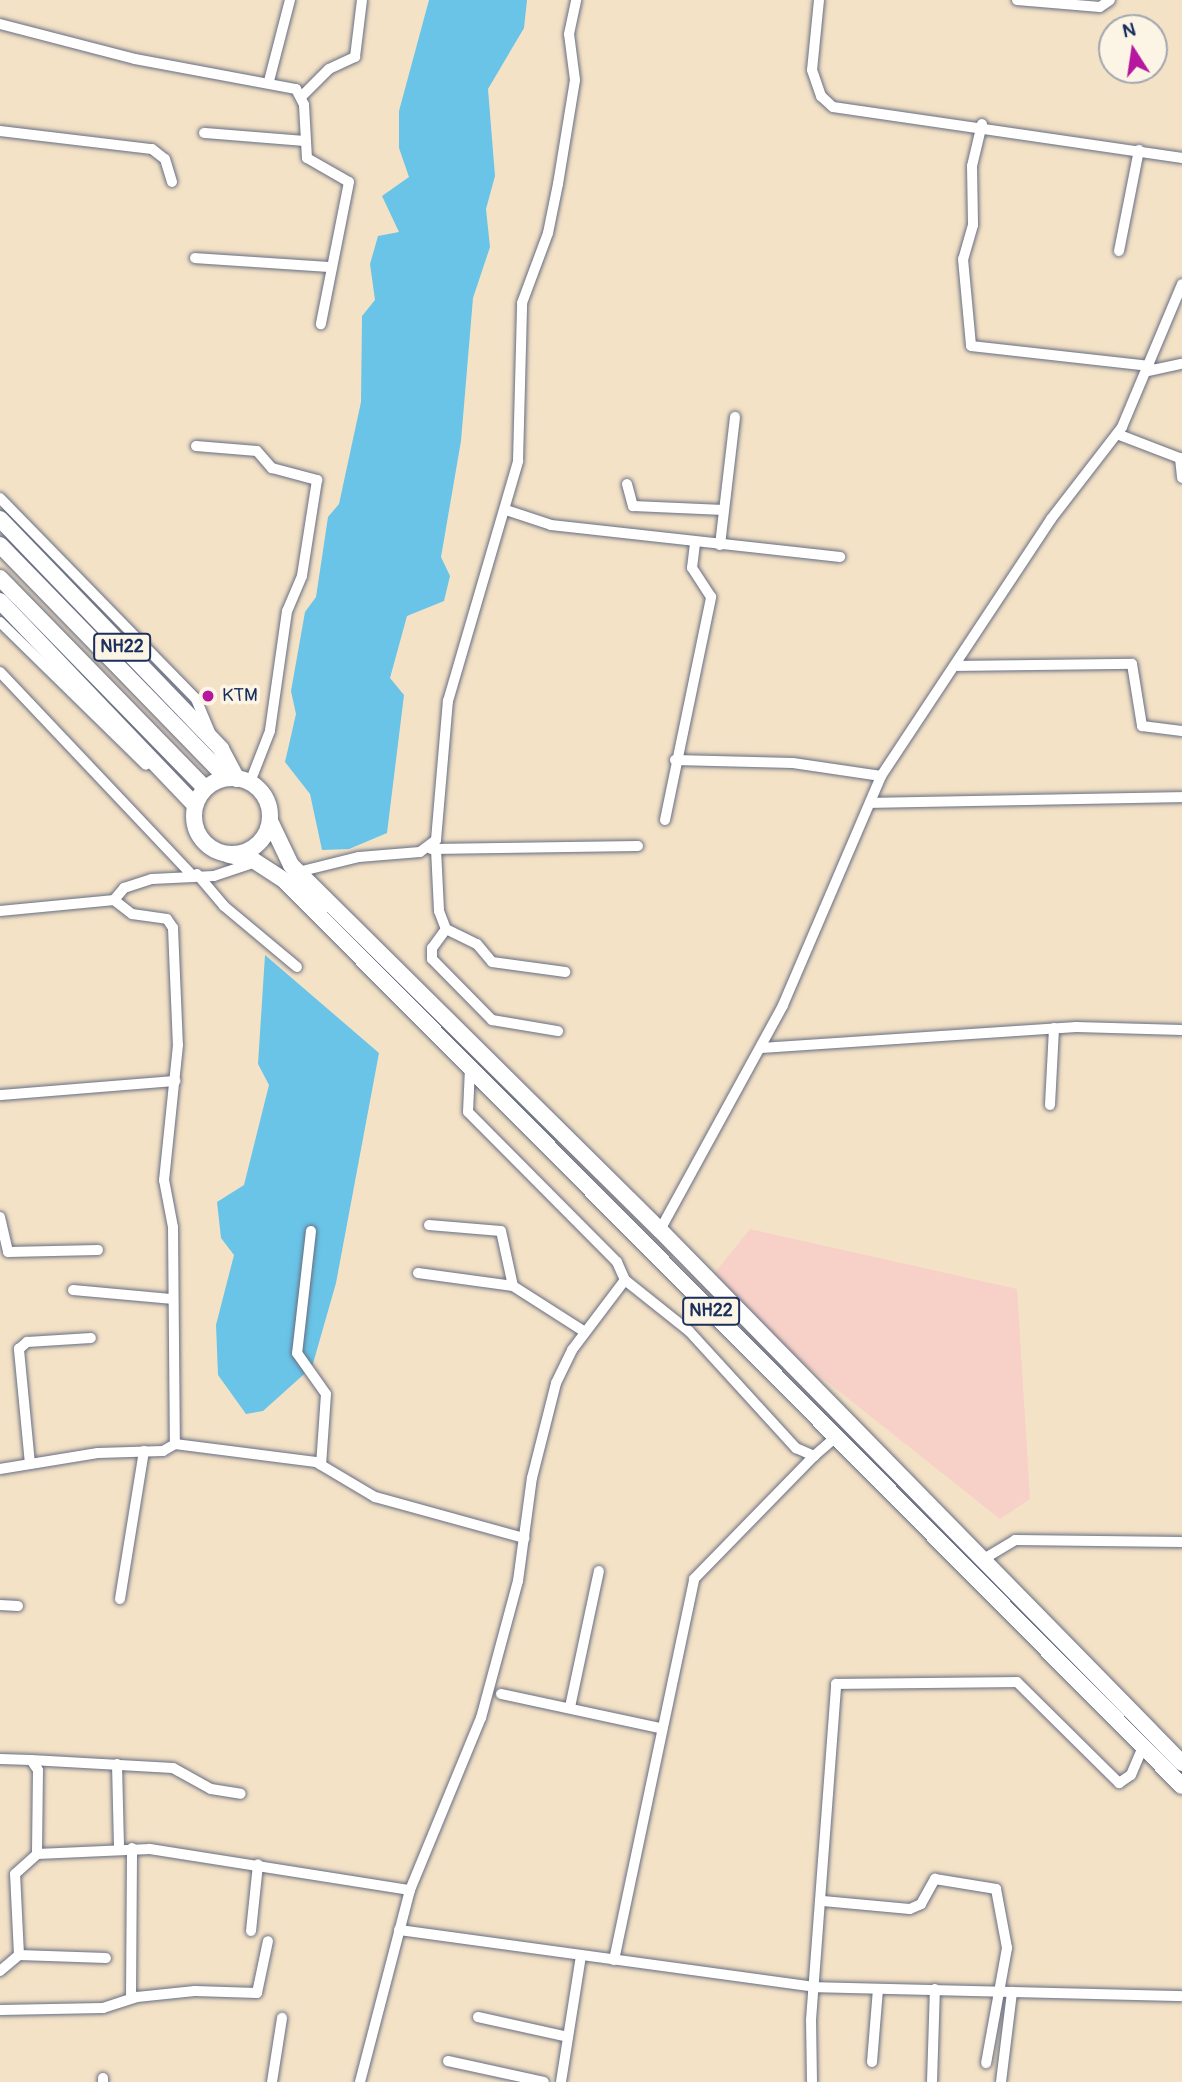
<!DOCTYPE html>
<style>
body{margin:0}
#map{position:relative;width:1182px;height:2082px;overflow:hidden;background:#f4e2c6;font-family:Pangolin,sans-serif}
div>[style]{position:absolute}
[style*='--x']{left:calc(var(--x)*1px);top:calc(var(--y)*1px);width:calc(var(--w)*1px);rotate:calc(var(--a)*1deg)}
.built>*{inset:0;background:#f7d1c8}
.water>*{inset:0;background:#69c4e7}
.roads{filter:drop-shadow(0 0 2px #676e82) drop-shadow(0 0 2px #676e82)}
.minor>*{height:10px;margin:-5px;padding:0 5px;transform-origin:5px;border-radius:5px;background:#fff}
.highway>*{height:16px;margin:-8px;padding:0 8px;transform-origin:8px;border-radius:8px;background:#fff}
.highway>.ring{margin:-8px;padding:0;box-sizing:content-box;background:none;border:16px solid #fff;border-radius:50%}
.dots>*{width:19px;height:19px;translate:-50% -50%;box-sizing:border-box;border:4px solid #fcf5e5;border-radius:50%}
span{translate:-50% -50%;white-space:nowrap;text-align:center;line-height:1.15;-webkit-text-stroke:7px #fcf5e5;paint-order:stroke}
.shield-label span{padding:2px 5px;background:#fcf5e5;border:2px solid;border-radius:5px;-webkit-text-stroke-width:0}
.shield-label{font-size:18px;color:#1b2f5e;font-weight:700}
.poi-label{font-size:19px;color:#1b2f5e}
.left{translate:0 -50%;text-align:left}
.north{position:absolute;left:1098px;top:14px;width:70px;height:70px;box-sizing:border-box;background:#fcf5e5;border:2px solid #a2a6af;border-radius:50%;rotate:348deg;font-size:19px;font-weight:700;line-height:28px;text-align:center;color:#1b2f5e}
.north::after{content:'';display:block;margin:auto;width:24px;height:32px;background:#b5179e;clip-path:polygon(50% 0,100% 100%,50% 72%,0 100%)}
</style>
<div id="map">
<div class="built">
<i style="clip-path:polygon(750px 1229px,1017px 1289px,1030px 1499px,1000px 1519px,705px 1285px)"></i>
</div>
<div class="water">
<i style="clip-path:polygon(429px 0,527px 0,524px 28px,488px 89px,495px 176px,486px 209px,490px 247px,473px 298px,461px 441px,441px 557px,450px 576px,444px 601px,407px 616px,390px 678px,404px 695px,387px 833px,349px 849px,322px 850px,310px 794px,285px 762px,296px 714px,291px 691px,305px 612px,316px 597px,328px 517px,339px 504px,361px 402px,362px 316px,375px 300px,370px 264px,378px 236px,399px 232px,382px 196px,409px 177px,399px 148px,399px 111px)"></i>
<i style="clip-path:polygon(265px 955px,379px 1053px,336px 1283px,312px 1367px,263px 1411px,246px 1414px,218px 1375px,216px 1325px,234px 1255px,221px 1238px,217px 1202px,244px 1185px,269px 1085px,258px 1064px)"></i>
</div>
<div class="roads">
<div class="minor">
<i style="--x:819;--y:0;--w:70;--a:95.7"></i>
<i style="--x:812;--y:70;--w:28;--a:71"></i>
<i style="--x:821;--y:96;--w:16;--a:43"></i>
<i style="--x:833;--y:107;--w:353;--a:8.3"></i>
<i style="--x:1017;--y:0;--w:83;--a:4.8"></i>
<i style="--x:1100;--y:7;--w:12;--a:-35"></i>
<i style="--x:0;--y:24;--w:139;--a:14.5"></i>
<i style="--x:135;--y:59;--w:164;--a:10.6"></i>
<i style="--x:296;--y:89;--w:18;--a:63"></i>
<i style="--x:304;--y:105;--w:53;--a:86.8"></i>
<i style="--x:307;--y:158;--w:48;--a:29.7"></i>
<i style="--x:349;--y:182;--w:145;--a:101.2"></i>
<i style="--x:269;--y:81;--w:84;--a:-75.5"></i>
<i style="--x:302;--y:96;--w:38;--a:-45"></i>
<i style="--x:329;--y:69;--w:29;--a:-25"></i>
<i style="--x:355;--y:57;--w:57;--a:-83"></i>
<i style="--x:982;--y:124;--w:43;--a:103.4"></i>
<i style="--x:972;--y:166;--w:59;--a:89"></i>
<i style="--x:973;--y:225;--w:35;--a:106"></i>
<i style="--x:963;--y:259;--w:87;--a:84.7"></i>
<i style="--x:971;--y:346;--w:180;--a:6.4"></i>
<i style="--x:0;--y:131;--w:153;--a:6.8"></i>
<i style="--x:152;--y:149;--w:16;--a:38"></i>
<i style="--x:165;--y:159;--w:24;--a:73"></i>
<i style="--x:204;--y:133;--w:99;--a:4.6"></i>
<i style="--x:1119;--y:251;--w:103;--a:-78.8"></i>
<i style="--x:195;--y:258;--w:137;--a:3.8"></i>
<i style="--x:1148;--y:371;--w:35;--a:-12"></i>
<i style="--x:1117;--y:434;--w:70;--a:21"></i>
<i style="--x:196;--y:446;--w:61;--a:4.7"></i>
<i style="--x:257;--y:451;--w:23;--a:49"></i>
<i style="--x:272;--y:468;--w:47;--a:14.9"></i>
<i style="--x:317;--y:480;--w:97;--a:98.9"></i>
<i style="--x:302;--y:576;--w:38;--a:113"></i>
<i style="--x:287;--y:611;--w:121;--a:98.1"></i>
<i style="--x:270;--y:731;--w:58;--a:111.3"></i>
<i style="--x:1180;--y:458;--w:20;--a:84"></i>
<i style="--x:627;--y:484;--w:23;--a:75"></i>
<i style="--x:633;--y:506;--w:91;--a:2.5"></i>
<i style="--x:0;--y:498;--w:281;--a:45.7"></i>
<i style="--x:196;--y:699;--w:41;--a:67.2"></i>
<i style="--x:506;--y:510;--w:47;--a:18.4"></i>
<i style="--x:551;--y:525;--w:291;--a:6.3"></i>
<i style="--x:720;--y:545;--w:129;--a:-83.3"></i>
<i style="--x:0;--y:622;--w:204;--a:44.4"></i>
<i style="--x:957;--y:666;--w:175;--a:-0.7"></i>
<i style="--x:1132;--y:664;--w:63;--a:80.8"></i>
<i style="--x:1142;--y:726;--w:40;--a:7.1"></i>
<i style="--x:0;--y:672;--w:277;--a:46.6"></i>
<i style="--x:675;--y:760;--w:118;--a:1.5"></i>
<i style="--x:793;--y:763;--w:89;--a:8.4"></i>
<i style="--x:870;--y:803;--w:312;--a:-1.1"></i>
<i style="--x:665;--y:820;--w:228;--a:-78.3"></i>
<i style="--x:711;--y:597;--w:35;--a:-123"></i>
<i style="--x:692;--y:568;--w:26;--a:-83"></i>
<i style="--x:431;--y:849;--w:207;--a:-0.8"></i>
<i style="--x:436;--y:849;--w:62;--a:87.2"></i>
<i style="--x:439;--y:911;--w:19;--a:69"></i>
<i style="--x:446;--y:929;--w:34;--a:26"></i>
<i style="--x:477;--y:944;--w:23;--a:50"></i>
<i style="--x:492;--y:962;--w:74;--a:7.8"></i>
<i style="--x:298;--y:872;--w:63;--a:-13.8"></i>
<i style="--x:359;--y:857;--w:61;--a:-4.7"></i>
<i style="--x:420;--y:852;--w:20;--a:-37"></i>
<i style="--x:436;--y:840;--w:140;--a:-85.1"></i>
<i style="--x:448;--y:701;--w:250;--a:-73.7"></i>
<i style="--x:518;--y:461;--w:158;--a:-88.5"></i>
<i style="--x:522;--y:303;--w:75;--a:-69.6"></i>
<i style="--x:548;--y:233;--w:50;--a:-78.5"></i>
<i style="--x:558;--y:184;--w:105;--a:-80.7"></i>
<i style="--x:575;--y:80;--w:46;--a:-97.4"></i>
<i style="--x:569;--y:34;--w:35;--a:-78"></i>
<i style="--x:197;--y:874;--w:42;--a:49.8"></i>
<i style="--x:224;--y:906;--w:95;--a:39.9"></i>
<i style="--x:114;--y:900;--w:16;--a:-50"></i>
<i style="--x:124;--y:888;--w:29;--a:-18"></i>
<i style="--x:152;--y:879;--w:62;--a:-2.8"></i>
<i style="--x:214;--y:876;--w:44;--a:-18.4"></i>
<i style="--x:0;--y:911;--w:115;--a:-5.5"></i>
<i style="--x:114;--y:900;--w:23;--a:38"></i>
<i style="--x:132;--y:914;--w:35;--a:8"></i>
<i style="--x:167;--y:919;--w:11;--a:56"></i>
<i style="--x:173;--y:928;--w:117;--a:87.6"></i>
<i style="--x:178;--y:1045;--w:136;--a:95.9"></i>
<i style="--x:164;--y:1180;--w:48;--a:79.2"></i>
<i style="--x:173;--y:1227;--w:217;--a:89.5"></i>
<i style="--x:175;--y:1444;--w:142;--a:7.3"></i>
<i style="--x:316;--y:1462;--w:69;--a:30.7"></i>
<i style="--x:375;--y:1497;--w:155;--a:15.4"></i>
<i style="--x:446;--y:929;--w:24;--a:126"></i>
<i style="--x:432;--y:948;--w:11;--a:90"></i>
<i style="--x:432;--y:959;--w:86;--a:45.5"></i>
<i style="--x:492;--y:1020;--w:67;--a:9.5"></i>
<i style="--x:761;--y:1048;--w:316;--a:-3.8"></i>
<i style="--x:1076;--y:1027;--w:106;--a:1.6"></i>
<i style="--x:0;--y:1095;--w:176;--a:-4.6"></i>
<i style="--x:1050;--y:1105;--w:77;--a:-87"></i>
<i style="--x:0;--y:1217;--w:36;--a:77"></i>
<i style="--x:8;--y:1252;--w:90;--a:-1.3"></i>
<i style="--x:429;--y:1225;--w:72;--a:4.8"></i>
<i style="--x:501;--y:1231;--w:56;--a:77.7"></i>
<i style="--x:513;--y:1286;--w:85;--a:32.6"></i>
<i style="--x:660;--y:1230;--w:256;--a:-61.3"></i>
<i style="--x:783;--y:1005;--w:249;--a:-66.8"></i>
<i style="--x:881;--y:776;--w:308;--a:-56.5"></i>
<i style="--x:1051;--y:519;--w:116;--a:-52.3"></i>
<i style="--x:1122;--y:427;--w:155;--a:-67.2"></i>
<i style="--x:311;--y:1231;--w:123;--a:96.5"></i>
<i style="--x:297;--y:1353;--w:50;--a:54.7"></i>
<i style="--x:326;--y:1394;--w:71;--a:94"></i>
<i style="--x:418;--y:1273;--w:96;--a:7.8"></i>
<i style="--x:625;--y:1280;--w:82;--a:38.6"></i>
<i style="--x:689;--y:1331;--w:159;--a:47.6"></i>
<i style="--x:796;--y:1448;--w:20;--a:24"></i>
<i style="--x:814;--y:1456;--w:29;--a:-41"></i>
<i style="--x:73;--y:1290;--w:98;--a:5.2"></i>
<i style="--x:30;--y:1464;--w:116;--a:-95.5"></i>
<i style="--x:19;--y:1349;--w:11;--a:-41"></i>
<i style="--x:27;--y:1342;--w:64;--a:-3.6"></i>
<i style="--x:0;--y:1469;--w:99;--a:-9.3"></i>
<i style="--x:98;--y:1453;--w:65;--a:-1.8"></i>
<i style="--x:163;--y:1451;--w:14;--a:-30"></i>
<i style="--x:982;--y:1560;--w:39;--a:-31"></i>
<i style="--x:1015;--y:1540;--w:167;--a:0.7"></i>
<i style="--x:120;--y:1599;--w:150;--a:-80.8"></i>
<i style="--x:0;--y:1605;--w:18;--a:3"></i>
<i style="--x:501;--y:1694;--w:162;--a:12.1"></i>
<i style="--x:570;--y:1707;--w:139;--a:-78"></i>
<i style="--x:0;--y:1759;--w:31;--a:2"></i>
<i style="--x:31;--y:1760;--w:12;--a:55"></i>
<i style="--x:38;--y:1770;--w:84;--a:90.7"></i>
<i style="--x:31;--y:1760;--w:142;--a:3.2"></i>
<i style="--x:173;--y:1768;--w:43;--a:28.9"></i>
<i style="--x:211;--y:1789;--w:30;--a:9"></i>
<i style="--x:117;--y:1764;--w:83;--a:88.6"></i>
<i style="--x:823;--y:1901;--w:87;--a:5.3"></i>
<i style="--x:910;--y:1909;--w:12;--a:-24"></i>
<i style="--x:921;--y:1904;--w:29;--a:-61"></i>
<i style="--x:935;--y:1879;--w:62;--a:9.3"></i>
<i style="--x:996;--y:1889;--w:60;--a:79.4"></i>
<i style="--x:1007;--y:1948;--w:117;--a:100.3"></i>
<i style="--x:399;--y:1930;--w:418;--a:7.8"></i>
<i style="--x:813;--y:1987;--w:369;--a:1.4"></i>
<i style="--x:251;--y:1931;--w:67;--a:-84"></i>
<i style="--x:19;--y:1955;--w:87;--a:2"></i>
<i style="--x:614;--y:1960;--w:389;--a:-78.1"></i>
<i style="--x:694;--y:1579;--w:172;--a:-45.7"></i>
<i style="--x:0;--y:1971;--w:25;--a:-40"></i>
<i style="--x:19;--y:1955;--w:81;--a:-92.8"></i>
<i style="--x:15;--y:1874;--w:30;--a:-42"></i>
<i style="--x:37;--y:1854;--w:113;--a:-2.5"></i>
<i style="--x:150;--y:1849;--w:263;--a:9"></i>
<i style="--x:131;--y:1998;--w:150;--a:-89.6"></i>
<i style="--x:0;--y:2010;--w:103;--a:-1.1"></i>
<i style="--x:103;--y:2008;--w:36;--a:-18"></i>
<i style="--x:137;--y:1997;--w:58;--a:-5.9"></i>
<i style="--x:195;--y:1991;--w:62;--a:1.8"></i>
<i style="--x:257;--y:1993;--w:53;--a:-78.1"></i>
<i style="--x:478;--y:2017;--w:92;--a:12.5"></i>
<i style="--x:448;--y:2061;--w:98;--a:12.3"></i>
<i style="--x:872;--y:2062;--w:73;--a:-85.3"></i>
<i style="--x:103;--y:2078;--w:4;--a:90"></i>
<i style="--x:272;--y:2082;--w:65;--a:-81.1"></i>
<i style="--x:360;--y:2082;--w:198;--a:-75.4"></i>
<i style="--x:410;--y:1890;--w:186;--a:-67.6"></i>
<i style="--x:481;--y:1718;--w:142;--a:-74.9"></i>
<i style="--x:518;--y:1581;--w:104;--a:-82.3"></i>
<i style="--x:532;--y:1478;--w:98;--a:-75.8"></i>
<i style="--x:556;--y:1383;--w:37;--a:-64"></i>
<i style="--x:572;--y:1350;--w:88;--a:-52.9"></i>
<i style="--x:625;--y:1280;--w:20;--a:-114"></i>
<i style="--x:617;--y:1262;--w:211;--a:-134.8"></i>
<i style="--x:468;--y:1112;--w:44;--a:-87.4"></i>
<i style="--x:561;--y:2082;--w:128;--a:-81"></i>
<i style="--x:812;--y:2082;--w:62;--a:-90.9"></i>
<i style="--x:811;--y:2020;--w:337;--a:-85.7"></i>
<i style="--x:836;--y:1684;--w:181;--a:-0.6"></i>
<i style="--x:1017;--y:1682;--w:144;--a:44.7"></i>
<i style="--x:1119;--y:1783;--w:14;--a:-34"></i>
<i style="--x:1131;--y:1775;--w:30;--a:-67"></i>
<i style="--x:932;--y:2082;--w:93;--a:-88.2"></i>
<i style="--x:1001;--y:2082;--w:91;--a:-83"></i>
</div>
<div class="highway">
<i style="--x:0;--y:519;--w:319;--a:46.1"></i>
<i style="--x:221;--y:749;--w:34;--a:62"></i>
<i style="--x:0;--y:545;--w:322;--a:45.8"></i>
<i style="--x:0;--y:578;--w:291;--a:45.7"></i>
<i style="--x:0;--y:601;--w:281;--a:46.3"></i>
<i class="ring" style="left:194px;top:778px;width:60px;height:60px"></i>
<i style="--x:270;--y:821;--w:49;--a:64.5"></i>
<i style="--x:291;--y:865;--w:519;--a:44.69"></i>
<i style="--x:660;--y:1230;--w:746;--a:45.6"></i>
<i style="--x:229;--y:855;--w:25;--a:12"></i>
<i style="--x:253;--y:860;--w:38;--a:33"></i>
<i style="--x:285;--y:881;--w:1274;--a:45.25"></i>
</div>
</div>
<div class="dots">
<i style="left:208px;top:696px;background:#b5179e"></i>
</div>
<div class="shield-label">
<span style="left:122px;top:647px">NH22</span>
<span style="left:711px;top:1311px">NH22</span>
</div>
<div class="poi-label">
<span class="left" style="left:222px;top:696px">KTM</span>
</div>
<div class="north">N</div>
</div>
